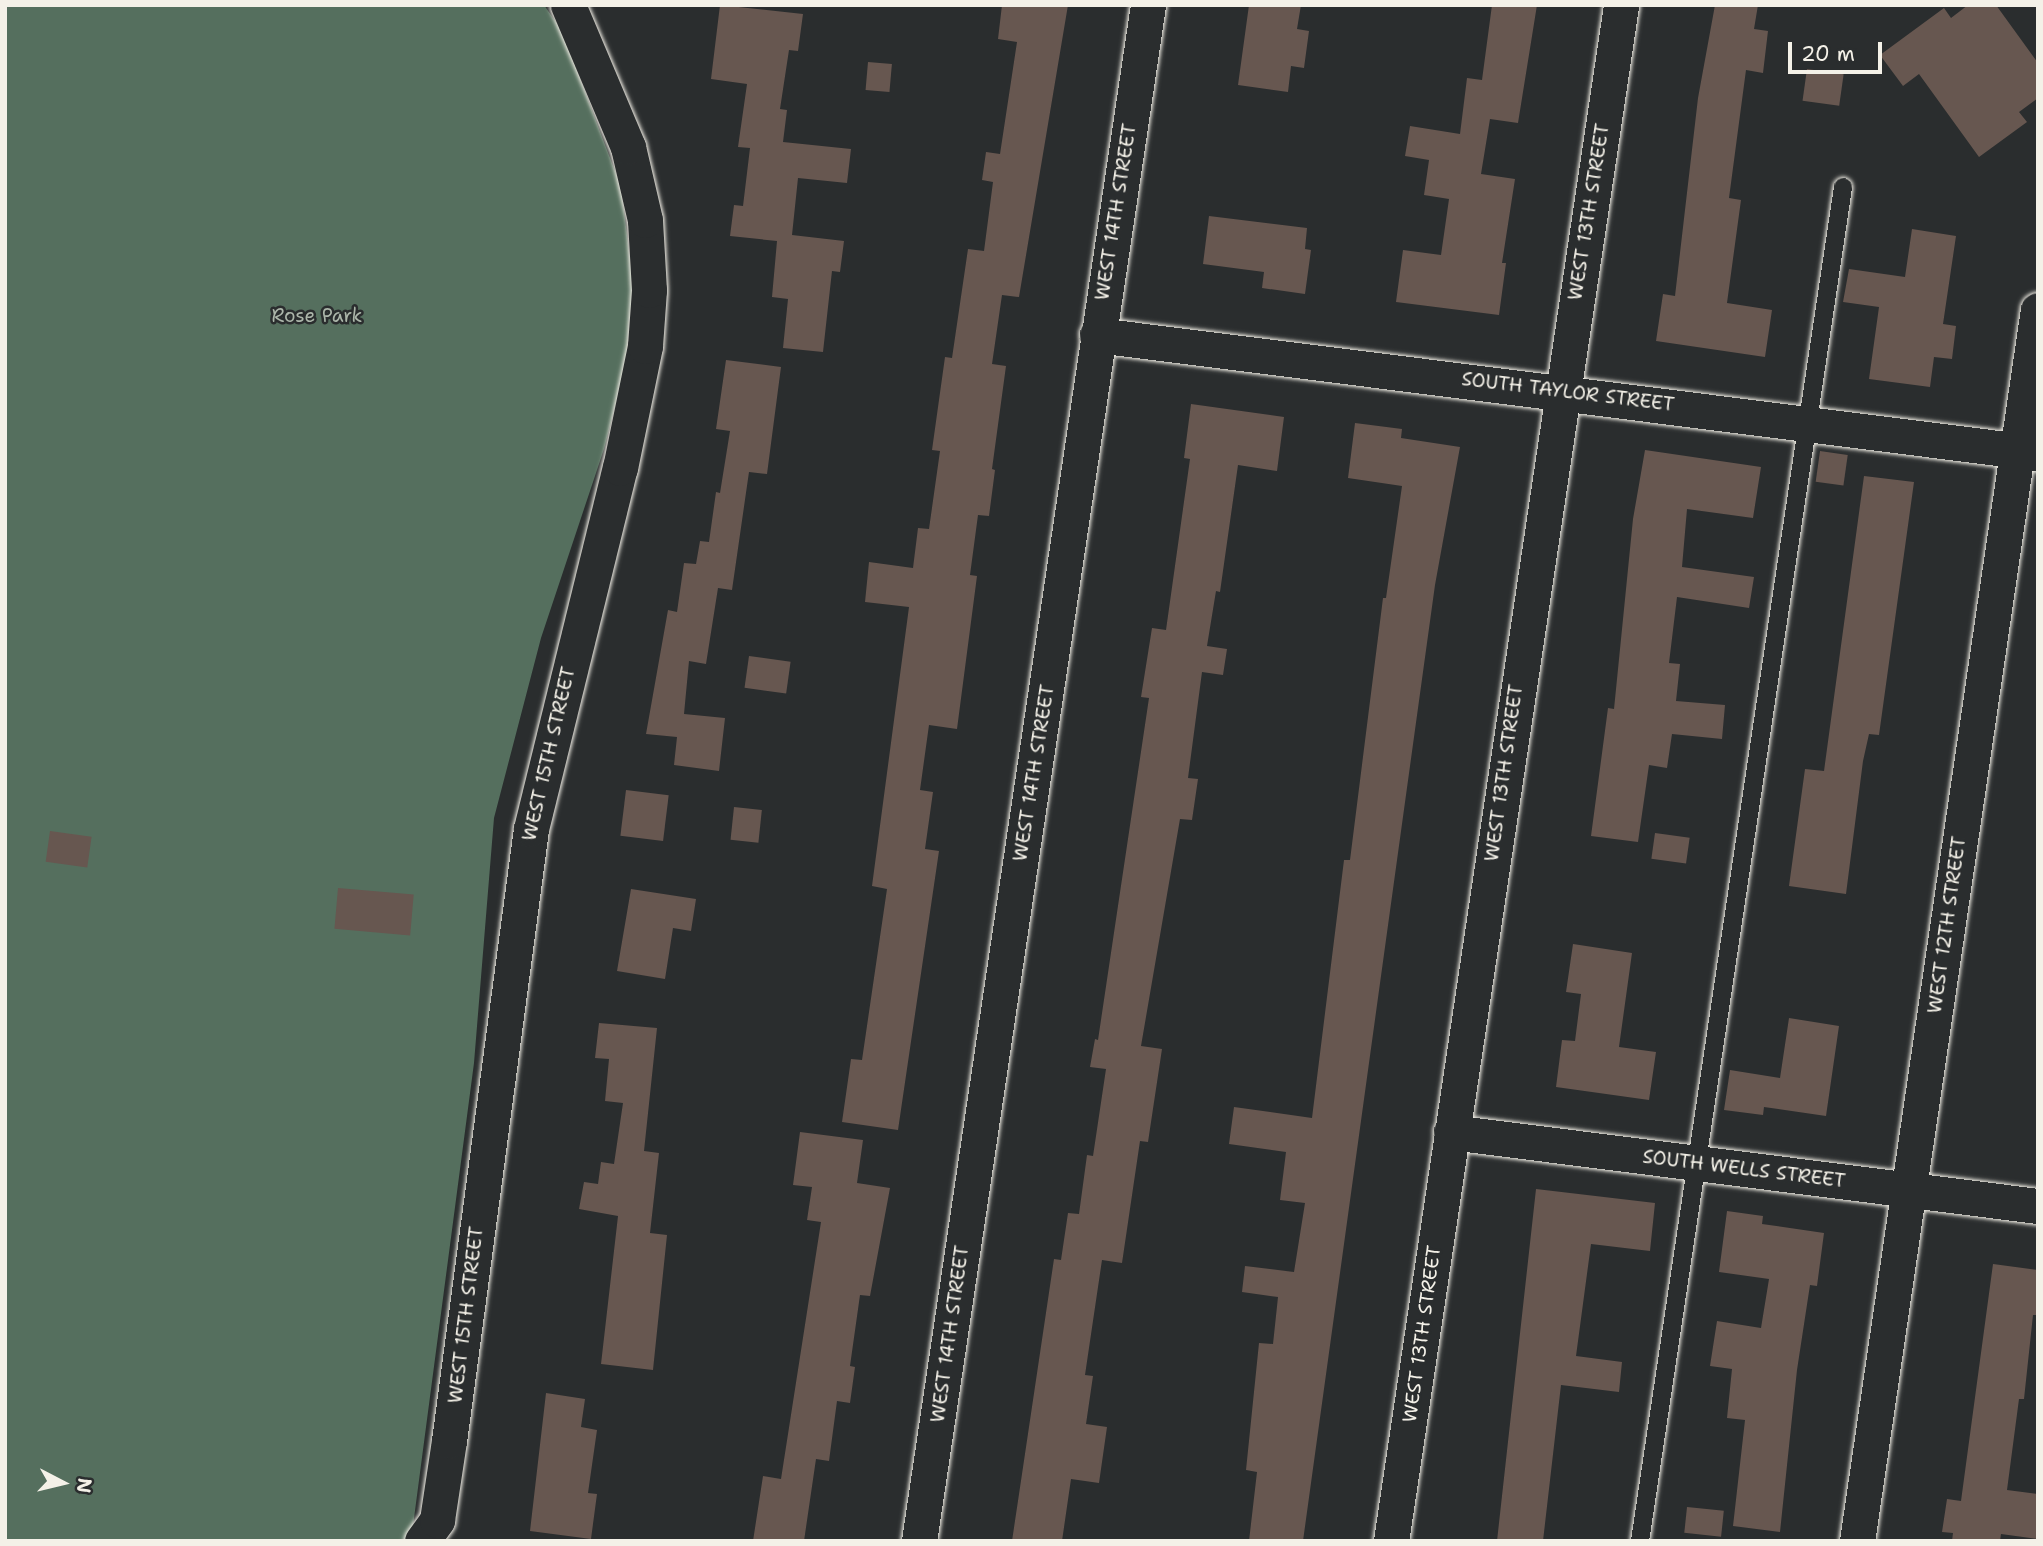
<!DOCTYPE html>
<style>
body{margin:0}
#map{position:relative;width:2043px;height:1546px;overflow:hidden;background:#2a2d2e;font-family:"Shantell Sans",sans-serif}
div>[style]{position:absolute}
[style*='--x']{left:calc(var(--x)*1px);top:calc(var(--y)*1px);width:calc(var(--w)*1px);rotate:calc(var(--a)*1deg)}
.green>*{inset:0;background:#556f5e}
.building>*{inset:0;background:#675750;transform-origin:0 0}
.roads{filter:drop-shadow(0 0 2px #f4f1e8) drop-shadow(0 0 2px #f4f1e8)}
.service>*{height:18px;margin:-9px;padding:0 9px;transform-origin:9px;border-radius:9px;background:#2a2d2e}
.minor>*{height:35px;margin:-17.5px;padding:0 17.5px;transform-origin:17.5px;border-radius:17.5px;background:#2a2d2e}
span{translate:-50% -50%;white-space:nowrap;text-align:center;line-height:1.15;-webkit-text-stroke:5px #2a2d2e;paint-order:stroke}
.street-label{font-size:19px;color:#f4f1e8}
.park-label{font-size:19px;color:#acb6aa}
.frame{position:absolute;inset:0;border:7px solid #f4f1e8;pointer-events:none}
.north{position:absolute;left:28px;top:1448px;width:70px;height:70px;-webkit-text-stroke:5px #2a2d2e;paint-order:stroke;rotate:97deg;font-size:19px;font-weight:700;line-height:28px;text-align:center;color:#f4f1e8}
.north::after{content:'';display:block;margin:auto;width:24px;height:32px;background:#f4f1e8;clip-path:polygon(50% 0,100% 100%,50% 72%,0 100%)}
.scale{position:absolute;left:1788px;top:42px;width:94px;height:32px;box-sizing:border-box;border:4px solid #f4f1e8;border-top:0;padding-left:9px;font-size:21px;line-height:24px;white-space:nowrap;color:#f4f1e8;-webkit-text-stroke:5px #2a2d2e;paint-order:stroke}
</style>
<div id="map">
<div class="green">
<i style="clip-path:polygon(5px 5px,544px 5px,562px 31px,621px 187px,633px 283px,626px 364px,604px 449px,541px 638px,494px 818px,474px 1063px,411px 1541px,5px 1541px)"></i>
</div>
<div class="building">
<i style="clip-path:polygon(720px 5px,803px 14px,798px 51px,789px 50px,780px 109px,787px 110px,783px 142px,851px 149px,847px 183px,798px 178px,792px 235px,844px 241px,840px 272px,832px 271px,823px 352px,783px 348px,788px 299px,772px 297px,777px 241px,730px 236px,734px 205px,743px 206px,750px 148px,738px 147px,747px 84px,711px 79px)"></i>
<i style="clip-path:polygon(1002px 5px,1068px 5px,1019px 297px,1002px 295px,992px 364px,1006px 366px,992px 469px,995px 470px,989px 516px,978px 515px,970px 575px,977px 576px,957px 729px,929px 725px,920px 790px,933px 792px,925px 849px,939px 851px,898px 1130px,842px 1122px,851px 1059px,862px 1060px,887px 889px,872px 886px,909px 607px,865px 602px,869px 562px,913px 568px,918px 528px,929px 529px,940px 451px,932px 450px,945px 357px,952px 358px,968px 249px,984px 251px,993px 182px,982px 180px,986px 152px,1000px 154px,1017px 42px,998px 39px)"></i>
<i style="clip-path:polygon(1249px 5px,1301px 5px,1297px 29px,1309px 31px,1304px 68px,1291px 66px,1288px 92px,1238px 85px)"></i>
<i style="clip-path:polygon(1492px 5px,1537px 5px,1518px 123px,1490px 119px,1481px 174px,1515px 179px,1502px 263px,1506px 263px,1499px 315px,1396px 302px,1403px 250px,1441px 255px,1449px 199px,1424px 195px,1429px 160px,1405px 156px,1410px 126px,1460px 134px,1467px 78px,1482px 80px)"></i>
<i style="clip-path:polygon(1715px 5px,1758px 5px,1754px 29px,1768px 31px,1763px 73px,1746px 70px,1729px 198px,1741px 200px,1727px 303px,1772px 310px,1765px 357px,1656px 341px,1663px 294px,1675px 296px,1698px 98px)"></i>
<i style="clip-path:polygon(1968px 5px,1996px 5px,2038px 63px,2038px 98px,2019px 112px,2027px 122px,1979px 157px,1919px 74px,1903px 86px,1880px 55px,1944px 8px,1951px 18px)"></i>
<i style="left:868px;top:62px;width:24px;height:28px;rotate:5deg"></i>
<i style="left:1807px;top:69px;width:37px;height:32px;rotate:8deg"></i>
<i style="clip-path:polygon(1209px 216px,1307px 228px,1305px 249px,1311px 250px,1305px 294px,1262px 288px,1264px 272px,1203px 264px)"></i>
<i style="clip-path:polygon(1912px 229px,1956px 236px,1943px 324px,1956px 326px,1952px 359px,1934px 357px,1930px 387px,1869px 379px,1879px 307px,1843px 302px,1849px 269px,1905px 277px)"></i>
<i style="clip-path:polygon(726px 360px,781px 367px,767px 474px,749px 472px,732px 590px,718px 588px,706px 664px,689px 661px,684px 714px,725px 718px,719px 771px,674px 765px,677px 737px,646px 734px,668px 610px,677px 612px,684px 563px,696px 564px,700px 541px,709px 542px,716px 492px,720px 493px,730px 431px,716px 429px)"></i>
<i style="clip-path:polygon(1191px 404px,1284px 417px,1277px 471px,1238px 465px,1220px 592px,1216px 591px,1207px 646px,1227px 649px,1223px 675px,1202px 672px,1188px 778px,1198px 779px,1192px 820px,1180px 819px,1141px 1046px,1162px 1049px,1148px 1142px,1140px 1141px,1122px 1263px,1102px 1260px,1085px 1375px,1093px 1376px,1086px 1424px,1107px 1427px,1099px 1483px,1071px 1479px,1062px 1541px,1012px 1541px,1054px 1259px,1061px 1260px,1068px 1213px,1079px 1214px,1087px 1155px,1093px 1156px,1106px 1069px,1090px 1067px,1095px 1039px,1098px 1040px,1149px 698px,1141px 697px,1152px 628px,1166px 630px,1190px 459px,1184px 458px)"></i>
<i style="clip-path:polygon(1355px 423px,1402px 429px,1401px 438px,1460px 447px,1435px 585px,1303px 1541px,1249px 1541px,1257px 1472px,1246px 1470px,1259px 1343px,1273px 1344px,1278px 1297px,1242px 1292px,1245px 1266px,1294px 1272px,1305px 1203px,1280px 1200px,1286px 1152px,1229px 1144px,1234px 1107px,1312px 1118px,1344px 860px,1350px 860px,1383px 598px,1386px 598px,1402px 486px,1348px 478px)"></i>
<i style="clip-path:polygon(1645px 450px,1761px 467px,1753px 518px,1687px 509px,1682px 567px,1754px 577px,1749px 608px,1677px 597px,1669px 663px,1680px 664px,1676px 701px,1725px 705px,1722px 739px,1672px 734px,1667px 768px,1649px 765px,1638px 842px,1591px 836px,1608px 708px,1614px 709px,1633px 519px)"></i>
<i style="left:1820px;top:451px;width:28px;height:31px;rotate:8deg"></i>
<i style="clip-path:polygon(1864px 476px,1914px 482px,1879px 735px,1869px 734px,1863px 761px,1846px 894px,1789px 886px,1805px 769px,1824px 771px)"></i>
<i style="left:749px;top:656px;width:42px;height:32px;rotate:8deg"></i>
<i style="left:626px;top:790px;width:43px;height:46px;rotate:7deg"></i>
<i style="left:734px;top:807px;width:28px;height:33px;rotate:6deg"></i>
<i style="left:50px;top:831px;width:42px;height:31px;rotate:8deg"></i>
<i style="left:1655px;top:833px;width:35px;height:26px;rotate:8deg"></i>
<i style="left:338px;top:888px;width:76px;height:41px;rotate:5deg"></i>
<i style="clip-path:polygon(631px 889px,696px 899px,691px 931px,673px 928px,665px 979px,617px 971px)"></i>
<i style="clip-path:polygon(1573px 944px,1632px 953px,1619px 1047px,1656px 1052px,1649px 1100px,1556px 1087px,1562px 1040px,1575px 1041px,1581px 994px,1566px 992px)"></i>
<i style="clip-path:polygon(1789px 1018px,1839px 1026px,1826px 1116px,1764px 1107px,1763px 1115px,1724px 1110px,1730px 1070px,1780px 1078px)"></i>
<i style="clip-path:polygon(599px 1023px,657px 1028px,644px 1151px,659px 1153px,650px 1233px,667px 1235px,653px 1370px,601px 1364px,618px 1216px,579px 1209px,584px 1182px,598px 1184px,601px 1162px,614px 1164px,623px 1103px,605px 1101px,609px 1059px,595px 1058px)"></i>
<i style="clip-path:polygon(800px 1132px,863px 1140px,857px 1183px,890px 1188px,870px 1296px,860px 1295px,850px 1366px,855px 1367px,850px 1403px,837px 1401px,829px 1461px,816px 1459px,804px 1541px,753px 1541px,763px 1476px,781px 1479px,821px 1222px,807px 1220px,812px 1187px,793px 1185px)"></i>
<i style="clip-path:polygon(1536px 1189px,1655px 1203px,1650px 1251px,1591px 1244px,1576px 1356px,1622px 1362px,1619px 1392px,1561px 1385px,1543px 1541px,1497px 1541px)"></i>
<i style="clip-path:polygon(1727px 1211px,1763px 1216px,1762px 1224px,1824px 1233px,1817px 1286px,1810px 1285px,1797px 1370px,1780px 1532px,1733px 1526px,1745px 1420px,1727px 1418px,1732px 1369px,1710px 1366px,1717px 1321px,1761px 1328px,1769px 1279px,1719px 1272px)"></i>
<i style="clip-path:polygon(1993px 1264px,2038px 1270px,2038px 1315px,2033px 1315px,2024px 1399px,2019px 1399px,2007px 1490px,2038px 1494px,2038px 1539px,2001px 1534px,2000px 1541px,1952px 1541px,1953px 1533px,1942px 1532px,1947px 1499px,1961px 1501px)"></i>
<i style="clip-path:polygon(546px 1393px,585px 1399px,581px 1427px,597px 1430px,588px 1493px,597px 1494px,591px 1539px,530px 1531px)"></i>
<i style="left:1687px;top:1507px;width:37px;height:26px;rotate:6deg"></i>
</div>
<div class="roads">
<div class="service">
<i style="--x:1640;--y:1541;--w:1369;--a:-81.47"></i>
</div>
<div class="minor">
<i style="--x:1097;--y:335;--w:948;--a:7.15"></i>
<i style="--x:1451;--y:1132;--w:592;--a:7.19"></i>
<i style="--x:422;--y:1541;--w:26;--a:-54"></i>
<i style="--x:437;--y:1520;--w:80;--a:-81.4"></i>
<i style="--x:449;--y:1441;--w:617;--a:-82.37"></i>
<i style="--x:531;--y:829;--w:372;--a:-76.2"></i>
<i style="--x:620;--y:468;--w:125;--a:-78.4"></i>
<i style="--x:645;--y:346;--w:56;--a:-85.9"></i>
<i style="--x:649;--y:290;--w:70;--a:-93.3"></i>
<i style="--x:645;--y:220;--w:75;--a:-103.1"></i>
<i style="--x:628;--y:147;--w:154;--a:-112.9"></i>
<i style="--x:919;--y:1541;--w:1553;--a:-81.52"></i>
<i style="--x:1391;--y:1541;--w:1553;--a:-81.48"></i>
<i style="--x:1857;--y:1541;--w:1244;--a:-81.64"></i>
</div>
</div>
<div class="street-label">
<span style="left:1116px;top:212px;rotate:-81deg">WEST 14TH STREET</span>
<span style="left:1589px;top:212px;rotate:-81deg">WEST 13TH STREET</span>
<span style="left:1568px;top:392px;rotate:7deg">SOUTH TAYLOR STREET</span>
<span style="left:549px;top:754px;rotate:-77deg">WEST 15TH STREET</span>
<span style="left:1034px;top:773px;rotate:-81deg">WEST 14TH STREET</span>
<span style="left:1504px;top:773px;rotate:-82deg">WEST 13TH STREET</span>
<span style="left:1947px;top:925px;rotate:-82deg">WEST 12TH STREET</span>
<span style="left:1744px;top:1169px;rotate:7deg">SOUTH WELLS STREET</span>
<span style="left:466px;top:1315px;rotate:-83deg">WEST 15TH STREET</span>
<span style="left:950px;top:1334px;rotate:-82deg">WEST 14TH STREET</span>
<span style="left:1422px;top:1334px;rotate:-82deg">WEST 13TH STREET</span>
</div>
<div class="park-label">
<span style="left:317px;top:316px">Rose Park</span>
</div>
<div class="frame"></div>
<div class="north">N</div>
<div class="scale">20 m</div>
</div>
